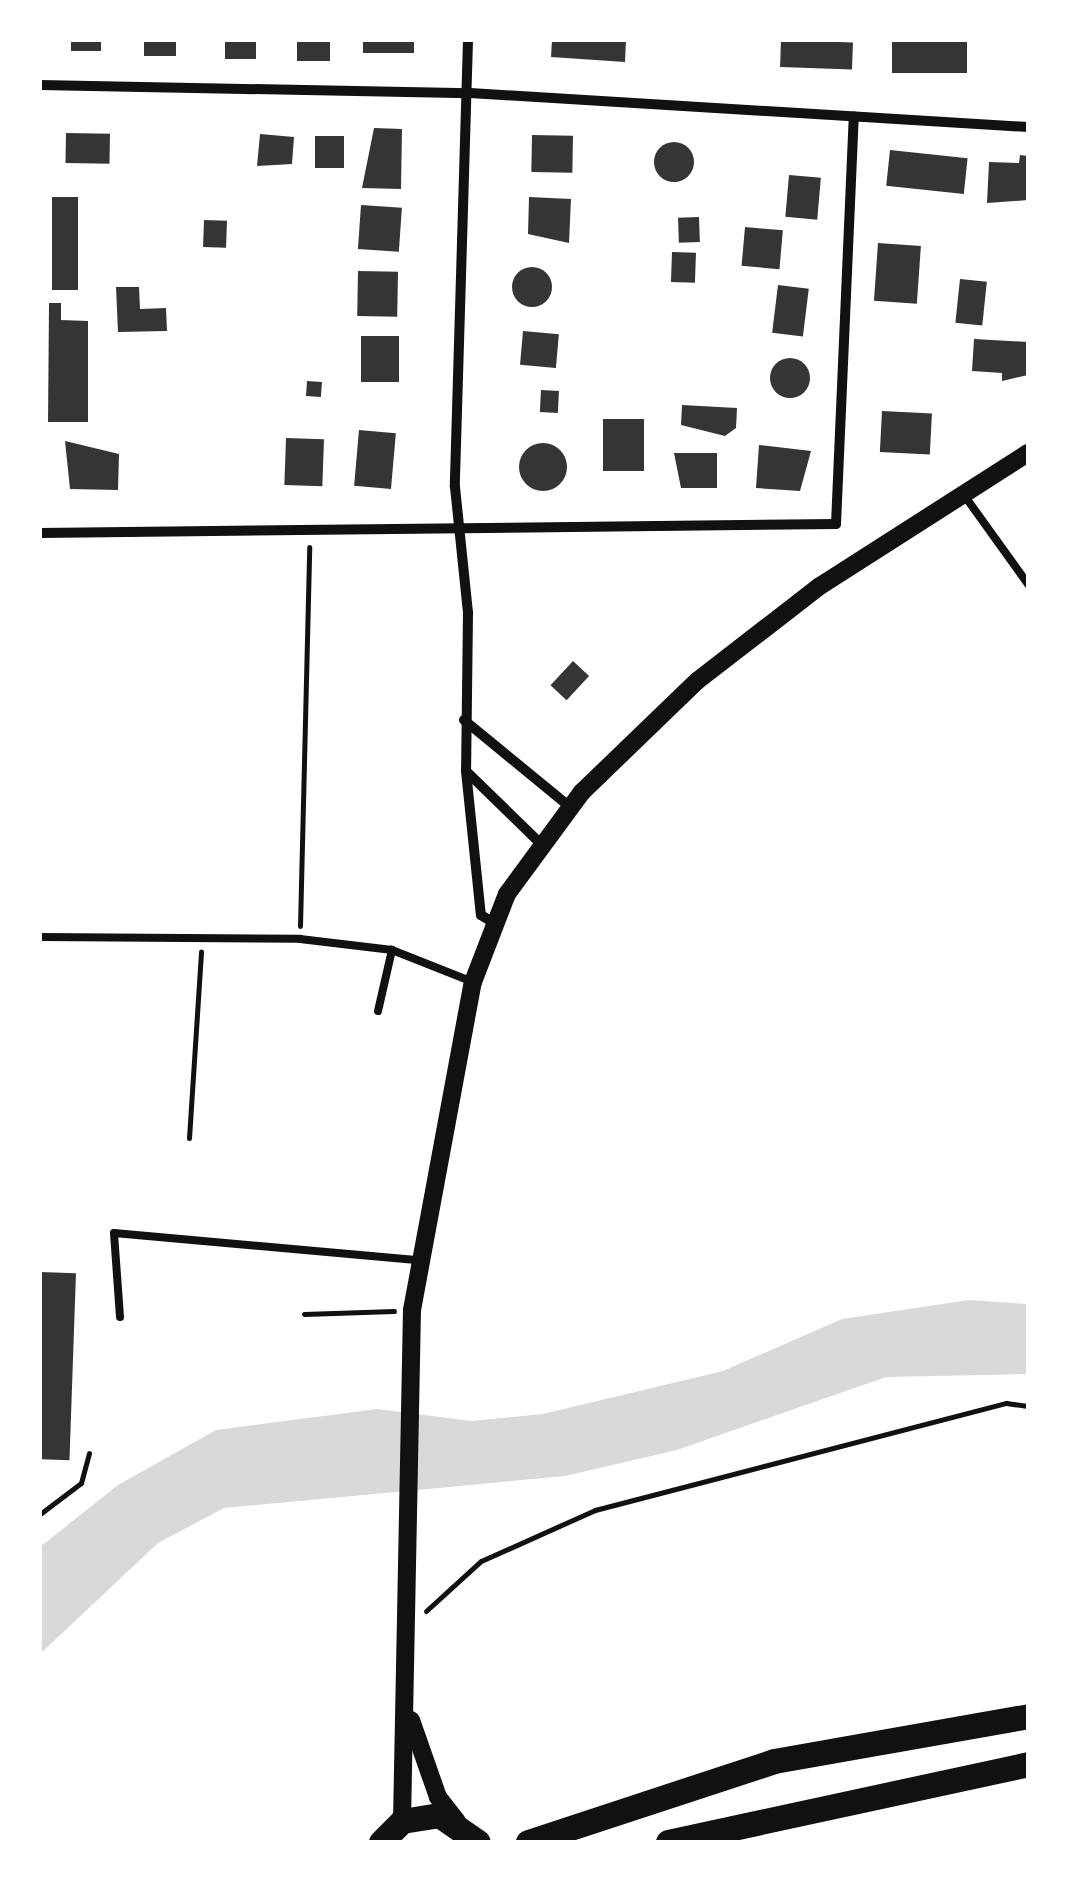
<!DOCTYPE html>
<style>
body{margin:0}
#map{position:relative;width:1068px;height:1882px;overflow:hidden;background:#fff;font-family:Arial,sans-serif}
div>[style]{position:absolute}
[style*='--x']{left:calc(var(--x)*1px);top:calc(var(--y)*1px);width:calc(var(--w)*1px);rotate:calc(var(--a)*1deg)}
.water>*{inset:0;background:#d9d9d9}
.building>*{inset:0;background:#353535;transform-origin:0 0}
.round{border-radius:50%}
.path>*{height:5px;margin:-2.5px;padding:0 2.5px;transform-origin:2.5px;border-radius:2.5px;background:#111}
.service>*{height:8px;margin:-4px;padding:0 4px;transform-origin:4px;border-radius:4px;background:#111}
.minor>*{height:10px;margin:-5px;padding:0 5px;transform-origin:5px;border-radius:5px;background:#111}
.tertiary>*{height:18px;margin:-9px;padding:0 9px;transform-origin:9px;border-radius:9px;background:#111}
.primary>*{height:25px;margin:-12.5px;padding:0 12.5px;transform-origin:12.5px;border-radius:12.5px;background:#111}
span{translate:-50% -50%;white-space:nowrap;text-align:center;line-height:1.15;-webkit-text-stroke:10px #fff;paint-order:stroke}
.frame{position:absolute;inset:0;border:42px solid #fff;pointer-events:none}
</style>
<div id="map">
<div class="water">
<i style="clip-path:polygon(969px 1300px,1028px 1304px,1028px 1374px,886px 1377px,677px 1450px,565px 1476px,224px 1508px,158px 1543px,40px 1654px,40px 1547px,118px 1485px,216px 1430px,377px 1409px,471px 1421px,543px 1414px,723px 1371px,842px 1319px)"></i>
</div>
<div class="building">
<i style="left:71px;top:40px;width:30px;height:11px"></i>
<i style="left:144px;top:40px;width:32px;height:16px"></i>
<i style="left:225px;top:40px;width:31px;height:19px"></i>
<i style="left:297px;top:40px;width:33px;height:21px"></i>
<i style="left:363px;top:40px;width:51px;height:13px"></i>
<i style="clip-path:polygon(552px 40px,626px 40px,625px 62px,551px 57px)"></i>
<i style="left:781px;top:40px;width:72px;height:27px;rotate:2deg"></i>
<i style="left:892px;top:40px;width:75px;height:33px"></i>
<i style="clip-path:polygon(374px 128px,402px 129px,401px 189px,362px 188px)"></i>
<i style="left:66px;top:133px;width:44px;height:30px;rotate:1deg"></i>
<i style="clip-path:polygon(260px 134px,294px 137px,292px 164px,257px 166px)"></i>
<i style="left:532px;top:135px;width:41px;height:37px;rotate:1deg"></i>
<i style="left:344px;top:136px;width:32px;height:29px;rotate:90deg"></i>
<i class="round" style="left:654px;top:142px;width:40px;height:40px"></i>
<i style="left:890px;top:150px;width:78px;height:36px;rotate:6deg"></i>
<i style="clip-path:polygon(1020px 155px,1028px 156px,1028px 200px,987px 203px,989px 162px,1019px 163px)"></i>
<i style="left:789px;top:175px;width:32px;height:42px;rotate:5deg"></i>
<i style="left:52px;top:197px;width:26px;height:93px"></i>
<i style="clip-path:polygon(529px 197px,571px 199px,569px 243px,528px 234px)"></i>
<i style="left:361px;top:205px;width:41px;height:44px;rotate:4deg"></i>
<i style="left:699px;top:217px;width:25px;height:21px;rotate:88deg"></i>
<i style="left:204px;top:220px;width:23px;height:27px;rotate:2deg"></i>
<i style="left:745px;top:227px;width:38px;height:39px;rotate:5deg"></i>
<i style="left:878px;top:243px;width:43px;height:58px;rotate:4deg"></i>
<i style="left:672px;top:252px;width:24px;height:30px;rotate:2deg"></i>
<i class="round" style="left:512px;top:267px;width:40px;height:40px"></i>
<i style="left:358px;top:271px;width:40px;height:45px;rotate:1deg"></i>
<i style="left:960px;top:279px;width:27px;height:44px;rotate:6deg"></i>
<i style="left:778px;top:285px;width:31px;height:48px;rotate:7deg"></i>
<i style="clip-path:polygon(116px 287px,139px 287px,140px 309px,166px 308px,167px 331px,118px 332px)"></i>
<i style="clip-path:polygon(49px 303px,61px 303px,61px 320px,88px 321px,88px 422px,48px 422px)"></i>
<i style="left:523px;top:331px;width:36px;height:34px;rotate:5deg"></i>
<i style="left:361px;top:336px;width:38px;height:46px"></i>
<i style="clip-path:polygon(974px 339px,1028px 342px,1028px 375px,1002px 381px,1002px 373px,972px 371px)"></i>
<i class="round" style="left:770px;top:358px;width:40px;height:40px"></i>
<i style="left:307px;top:381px;width:15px;height:15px;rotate:4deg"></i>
<i style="left:541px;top:390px;width:18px;height:22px;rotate:3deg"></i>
<i style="clip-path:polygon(682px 405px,737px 408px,736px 428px,725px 436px,681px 425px)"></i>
<i style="left:882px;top:411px;width:50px;height:41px;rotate:3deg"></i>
<i style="left:603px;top:419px;width:41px;height:52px"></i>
<i style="left:359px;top:430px;width:37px;height:56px;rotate:5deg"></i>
<i style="left:286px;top:438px;width:38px;height:47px;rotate:2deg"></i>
<i style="clip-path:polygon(65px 441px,119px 454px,118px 490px,70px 489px)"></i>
<i class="round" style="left:519px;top:443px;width:48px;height:48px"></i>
<i style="clip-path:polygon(759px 445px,811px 451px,800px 491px,756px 488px)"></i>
<i style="clip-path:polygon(674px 453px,717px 453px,717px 488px,681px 488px)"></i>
<i style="left:573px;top:661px;width:22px;height:33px;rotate:43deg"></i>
<i style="left:40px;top:1272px;width:36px;height:187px;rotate:2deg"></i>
</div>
<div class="path">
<i style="--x:300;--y:926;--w:379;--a:-88.6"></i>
<i style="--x:189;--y:1138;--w:187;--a:-86.3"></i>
<i style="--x:304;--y:1314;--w:90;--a:-1.9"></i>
<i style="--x:40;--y:1514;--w:51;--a:-37.1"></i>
<i style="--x:81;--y:1483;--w:31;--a:-75"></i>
<i style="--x:426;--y:1611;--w:74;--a:-42.3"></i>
<i style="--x:481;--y:1561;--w:125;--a:-24.1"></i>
<i style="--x:595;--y:1510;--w:425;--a:-14.6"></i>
<i style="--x:1006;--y:1403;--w:22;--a:8"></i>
</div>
<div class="service">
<i style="--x:964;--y:495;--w:110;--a:54.3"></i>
<i style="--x:40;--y:937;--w:260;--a:0.4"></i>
<i style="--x:300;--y:939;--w:93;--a:6.8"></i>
<i style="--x:378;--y:1011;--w:63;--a:-77.1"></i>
<i style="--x:392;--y:950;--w:87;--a:21.6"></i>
<i style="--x:120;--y:1317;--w:84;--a:-94.1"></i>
<i style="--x:114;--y:1233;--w:306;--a:5.1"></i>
</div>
<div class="minor">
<i style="--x:468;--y:40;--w:447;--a:91.7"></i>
<i style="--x:455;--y:487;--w:127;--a:84.1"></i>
<i style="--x:468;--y:613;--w:158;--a:90.7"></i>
<i style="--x:466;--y:771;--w:145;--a:84.1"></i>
<i style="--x:481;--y:915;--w:15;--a:32"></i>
<i style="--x:40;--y:85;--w:430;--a:1.1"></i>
<i style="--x:470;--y:93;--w:559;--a:3.49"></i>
<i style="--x:40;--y:533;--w:796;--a:-0.65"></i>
<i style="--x:836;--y:524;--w:408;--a:-87.5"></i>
<i style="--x:464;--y:720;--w:137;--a:39.4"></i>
<i style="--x:467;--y:772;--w:103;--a:44.2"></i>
</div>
<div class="tertiary">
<i style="--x:411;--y:1720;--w:82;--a:70.7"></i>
<i style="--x:438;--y:1797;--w:31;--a:52"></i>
<i style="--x:402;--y:1821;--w:511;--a:-88.88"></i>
<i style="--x:412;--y:1310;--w:334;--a:-79.5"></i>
<i style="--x:473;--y:982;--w:94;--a:-68.9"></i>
<i style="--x:507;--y:894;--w:127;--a:-53.7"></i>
<i style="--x:582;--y:792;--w:160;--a:-44"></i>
<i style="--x:697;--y:681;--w:155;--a:-37.7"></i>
<i style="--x:820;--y:586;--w:247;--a:-32.6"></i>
</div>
<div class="primary">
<i style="--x:381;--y:1842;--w:30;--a:-45"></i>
<i style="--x:402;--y:1821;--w:37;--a:-9"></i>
<i style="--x:439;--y:1815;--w:47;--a:34.7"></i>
<i style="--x:528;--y:1842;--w:259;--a:-18.2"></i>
<i style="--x:774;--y:1761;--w:258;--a:-10"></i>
<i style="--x:668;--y:1842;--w:368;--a:-12.2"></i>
</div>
<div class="frame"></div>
</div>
